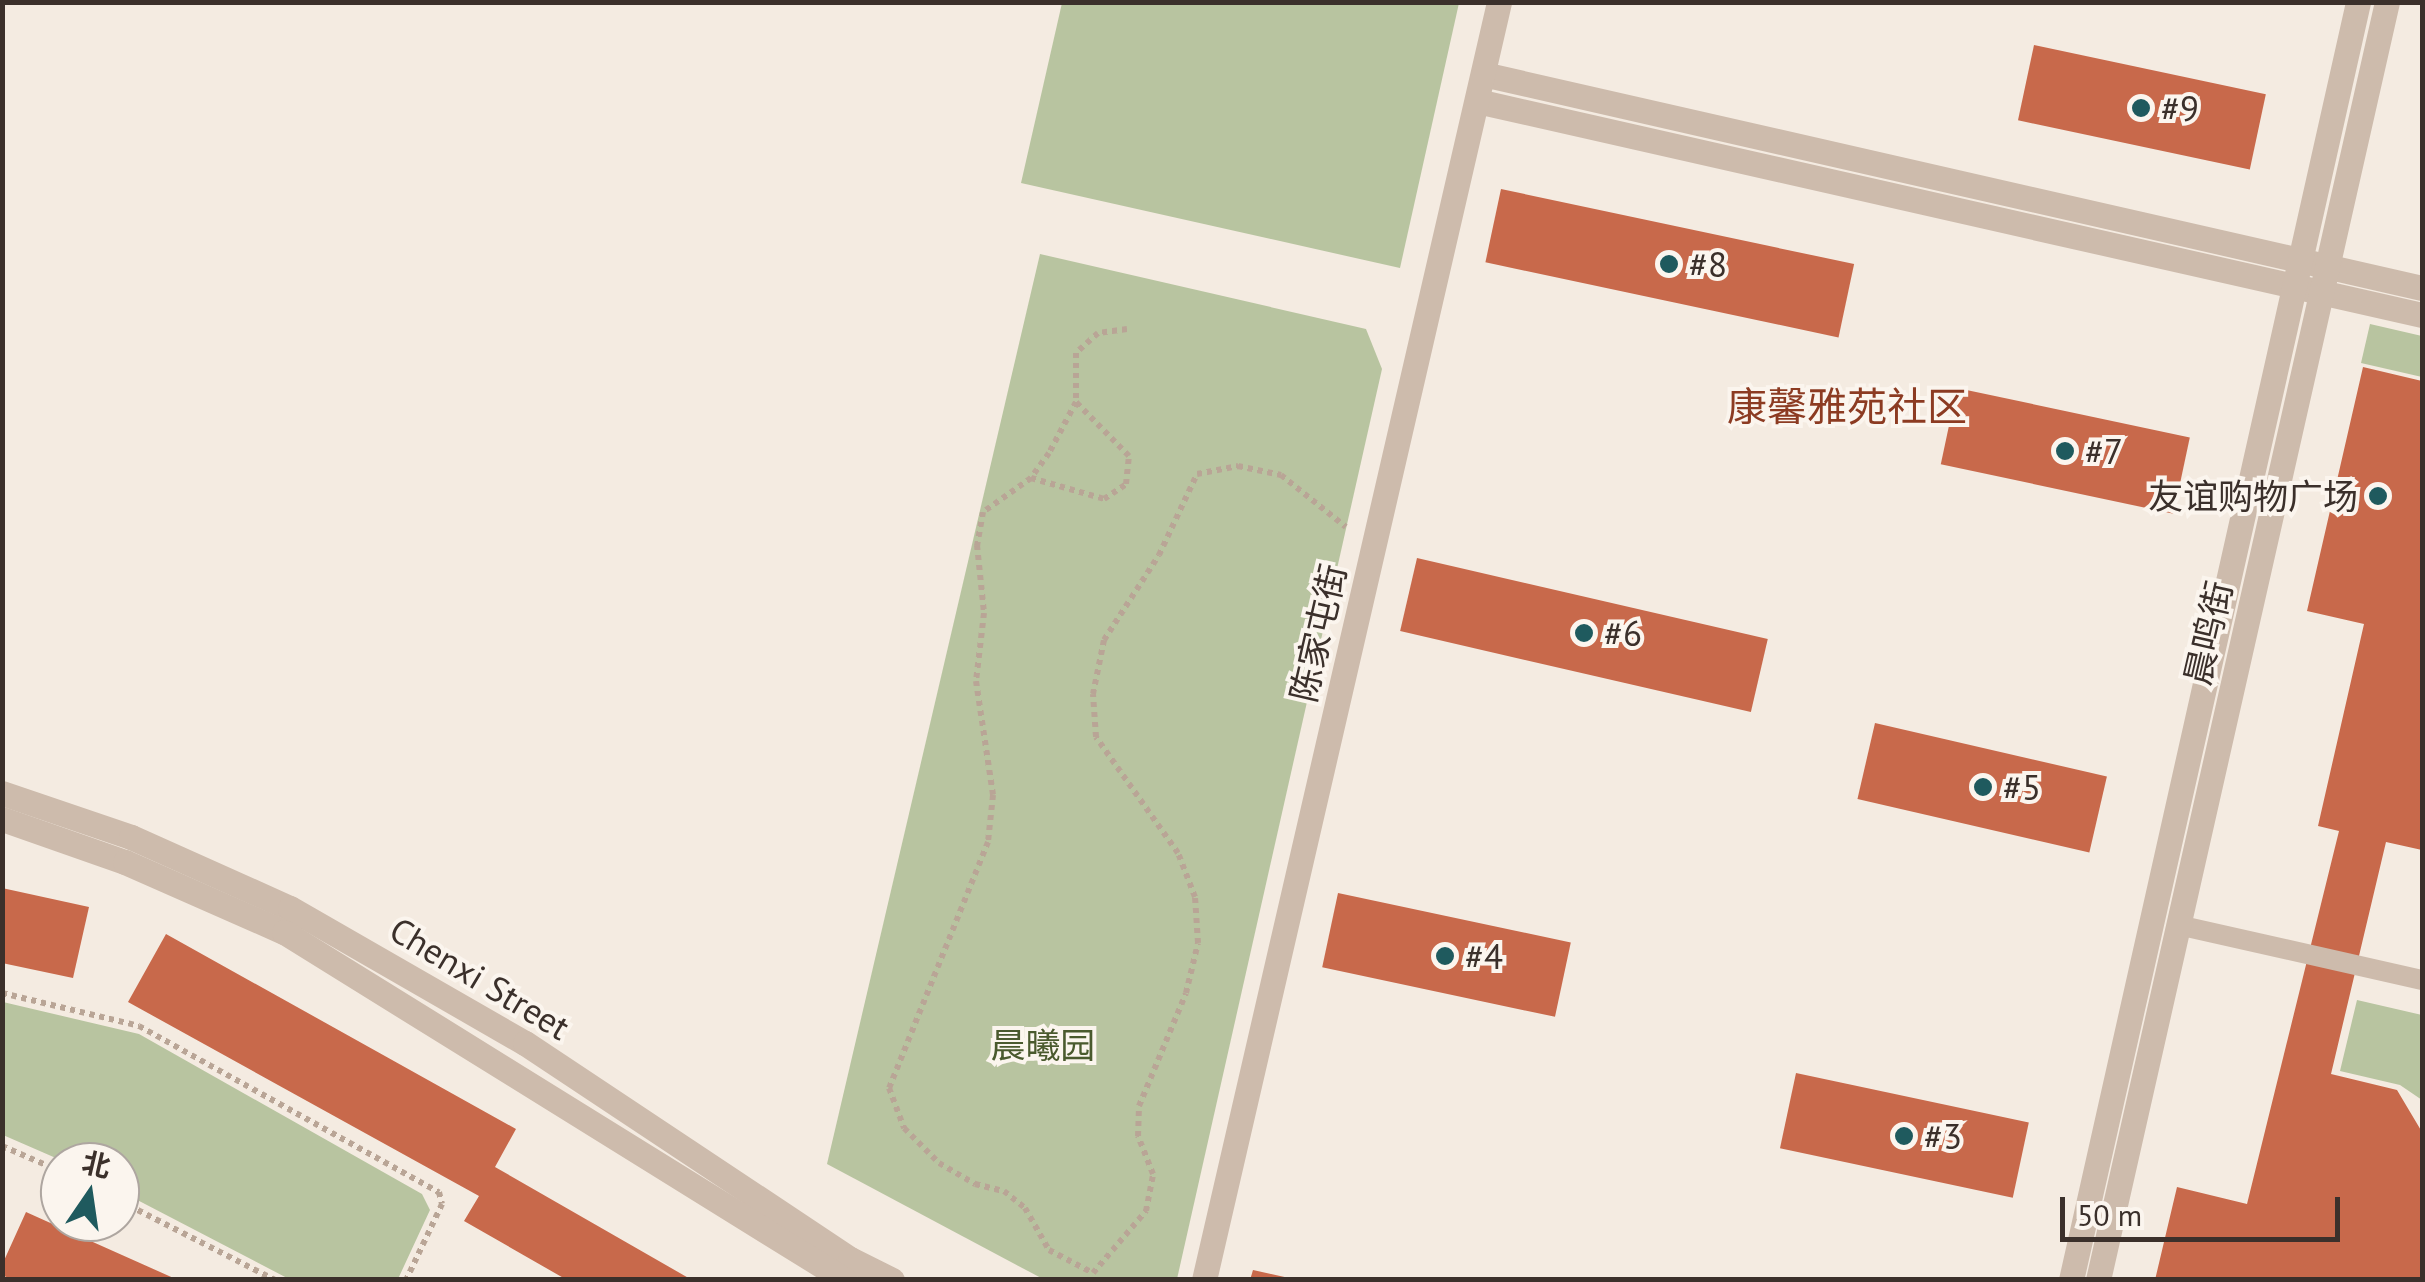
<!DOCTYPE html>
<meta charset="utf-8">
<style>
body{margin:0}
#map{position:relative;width:2425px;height:1282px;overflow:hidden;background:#f4ebe1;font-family:"PT Sans","Noto Sans SC",sans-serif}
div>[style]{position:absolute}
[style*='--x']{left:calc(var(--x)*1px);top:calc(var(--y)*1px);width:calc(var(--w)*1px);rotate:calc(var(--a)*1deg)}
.green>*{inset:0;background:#b8c4a0}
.building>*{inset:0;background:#c8694b;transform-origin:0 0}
.path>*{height:6px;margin-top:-3px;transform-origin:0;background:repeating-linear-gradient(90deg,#b9a596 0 5px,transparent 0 10px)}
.lane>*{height:20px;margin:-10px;padding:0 10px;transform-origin:10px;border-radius:10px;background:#cdbbac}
.street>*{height:25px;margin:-12.5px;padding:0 12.5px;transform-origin:12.5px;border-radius:12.5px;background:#cdbbac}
.dots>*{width:28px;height:28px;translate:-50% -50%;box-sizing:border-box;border:5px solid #fbf5ee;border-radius:50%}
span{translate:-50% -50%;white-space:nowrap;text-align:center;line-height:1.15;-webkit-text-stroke:8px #fbf5ee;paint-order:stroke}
.poi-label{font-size:35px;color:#3b302b}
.left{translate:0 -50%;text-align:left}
.right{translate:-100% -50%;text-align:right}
.street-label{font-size:35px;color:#3b302b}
.park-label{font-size:35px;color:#4a5a2e}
.quarter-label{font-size:40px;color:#8c3b22}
.frame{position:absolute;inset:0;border:5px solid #3b302b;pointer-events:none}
.north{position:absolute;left:40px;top:1142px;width:100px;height:100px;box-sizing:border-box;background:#fbf5ee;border:2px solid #aea6a0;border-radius:50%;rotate:13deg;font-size:28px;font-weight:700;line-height:40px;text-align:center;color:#3b302b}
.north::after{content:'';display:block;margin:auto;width:35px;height:45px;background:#1f5a5e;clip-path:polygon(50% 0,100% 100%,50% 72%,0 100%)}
.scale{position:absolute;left:2060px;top:1197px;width:280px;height:45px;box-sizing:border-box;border:5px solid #3b302b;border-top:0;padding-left:12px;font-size:30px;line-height:35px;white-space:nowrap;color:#3b302b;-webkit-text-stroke:8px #fbf5ee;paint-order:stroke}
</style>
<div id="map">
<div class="green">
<i style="clip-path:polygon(1062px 3px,1459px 3px,1400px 268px,1021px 183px)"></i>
<i style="clip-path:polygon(1040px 254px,1366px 329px,1382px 369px,1177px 1279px,1043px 1279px,827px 1164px)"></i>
<i style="clip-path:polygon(2370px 324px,2422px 336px,2422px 377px,2361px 363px)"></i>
<i style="clip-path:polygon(2357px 1000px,2422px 1015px,2422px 1100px,2400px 1085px,2340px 1071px)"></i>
<i style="clip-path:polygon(3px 1002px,139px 1034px,422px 1194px,430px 1210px,398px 1279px,289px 1279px,120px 1191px,120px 1162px,65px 1162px,3px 1135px)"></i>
</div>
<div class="building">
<i style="left:2034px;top:45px;width:237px;height:77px;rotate:12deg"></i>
<i style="left:1501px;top:189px;width:361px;height:75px;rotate:12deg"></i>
<i style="clip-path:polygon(2363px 367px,2422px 381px,2422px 850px,2386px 842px,2331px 1074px,2397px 1090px,2422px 1132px,2422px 1280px,2155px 1280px,2177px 1187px,2247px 1204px,2339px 831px,2318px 826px,2364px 624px,2307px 611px)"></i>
<i style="left:1957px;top:388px;width:238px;height:78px;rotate:12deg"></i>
<i style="left:1417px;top:558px;width:360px;height:75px;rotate:13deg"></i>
<i style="left:1875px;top:723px;width:238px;height:78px;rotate:13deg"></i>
<i style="clip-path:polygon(2px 888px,89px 907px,73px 978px,2px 963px)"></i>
<i style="left:1338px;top:893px;width:238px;height:76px;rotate:12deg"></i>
<i style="clip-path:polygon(166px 934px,516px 1129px,495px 1167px,692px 1280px,567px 1280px,464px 1221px,479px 1196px,128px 1002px)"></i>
<i style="left:1796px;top:1073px;width:238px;height:77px;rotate:12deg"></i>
<i style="clip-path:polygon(26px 1212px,66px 1230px,178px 1280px,13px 1280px,2px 1275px,2px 1265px)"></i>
<i style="clip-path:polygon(1253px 1270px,1289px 1278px,1289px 1280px,1250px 1280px)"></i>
</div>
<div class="path">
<i style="--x:1127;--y:329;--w:29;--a:172"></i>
<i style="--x:1098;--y:333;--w:30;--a:138"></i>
<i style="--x:1076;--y:353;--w:49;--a:90"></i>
<i style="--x:1076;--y:402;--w:58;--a:117.9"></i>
<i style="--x:1049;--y:453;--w:31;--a:126"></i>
<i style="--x:1031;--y:478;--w:59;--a:144.7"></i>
<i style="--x:983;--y:512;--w:34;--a:100"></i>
<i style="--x:977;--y:545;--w:68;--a:84.1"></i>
<i style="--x:984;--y:613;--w:68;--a:96.7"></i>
<i style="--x:976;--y:681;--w:115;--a:81.5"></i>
<i style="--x:993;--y:795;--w:47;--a:96.1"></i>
<i style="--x:988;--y:842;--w:265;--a:111.9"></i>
<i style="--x:889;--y:1088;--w:43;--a:69.4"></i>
<i style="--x:904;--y:1128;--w:49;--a:45"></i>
<i style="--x:939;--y:1163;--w:42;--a:30.3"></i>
<i style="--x:975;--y:1184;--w:30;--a:14"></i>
<i style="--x:1004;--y:1191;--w:27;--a:39"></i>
<i style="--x:1025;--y:1208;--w:48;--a:60.3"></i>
<i style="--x:1049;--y:1250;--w:50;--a:27.6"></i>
<i style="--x:1093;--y:1273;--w:82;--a:-49.5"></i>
<i style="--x:1146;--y:1211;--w:38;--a:-79"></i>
<i style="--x:1153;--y:1174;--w:41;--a:-111.5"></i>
<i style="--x:1138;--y:1136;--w:30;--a:-88"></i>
<i style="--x:1139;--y:1106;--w:122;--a:-67.4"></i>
<i style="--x:1186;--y:993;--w:51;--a:-76.5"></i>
<i style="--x:1198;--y:943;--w:46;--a:-93.7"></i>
<i style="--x:1195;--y:897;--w:47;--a:-111.1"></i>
<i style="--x:1178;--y:853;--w:142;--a:-125.3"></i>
<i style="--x:1096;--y:737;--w:43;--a:-94"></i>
<i style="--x:1093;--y:694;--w:55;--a:-78.5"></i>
<i style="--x:1104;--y:640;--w:101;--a:-57.1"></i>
<i style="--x:1159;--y:555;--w:89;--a:-64.9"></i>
<i style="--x:1197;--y:474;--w:42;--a:-11"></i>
<i style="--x:1238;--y:466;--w:44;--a:11.8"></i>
<i style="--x:1281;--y:475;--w:83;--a:38.7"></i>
<i style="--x:1031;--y:478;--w:76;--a:16"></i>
<i style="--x:1104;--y:499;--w:27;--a:-34"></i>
<i style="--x:1126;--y:484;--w:28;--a:-84"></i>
<i style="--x:1129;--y:456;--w:76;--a:-134.5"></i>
<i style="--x:2;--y:993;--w:141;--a:13.5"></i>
<i style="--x:139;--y:1026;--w:343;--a:29"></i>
<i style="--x:439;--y:1192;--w:12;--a:76"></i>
<i style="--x:442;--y:1204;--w:84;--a:115.3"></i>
<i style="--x:2;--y:1146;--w:63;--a:23.3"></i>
<i style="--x:120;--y:1201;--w:174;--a:27"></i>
</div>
<div class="lane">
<i style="--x:2178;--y:925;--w:250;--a:12.7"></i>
</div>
<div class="street">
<i style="--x:1483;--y:74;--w:963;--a:12.84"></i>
<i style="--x:1477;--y:101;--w:969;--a:12.76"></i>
<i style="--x:2;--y:793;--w:136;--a:18.8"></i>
<i style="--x:131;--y:837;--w:174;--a:24.1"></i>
<i style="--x:290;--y:908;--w:271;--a:29.9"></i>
<i style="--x:525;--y:1043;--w:390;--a:33.6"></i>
<i style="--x:850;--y:1259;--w:47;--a:26.6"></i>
<i style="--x:2;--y:819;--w:130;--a:19.3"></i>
<i style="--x:125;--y:862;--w:174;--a:23.8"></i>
<i style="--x:284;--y:932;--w:660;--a:31.81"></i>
<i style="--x:1204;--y:1280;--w:1312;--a:-77"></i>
<i style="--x:2071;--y:1280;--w:1310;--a:-77.34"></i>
<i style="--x:2098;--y:1280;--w:1310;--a:-77.26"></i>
</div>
<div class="dots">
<i style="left:2141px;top:108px;background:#1f5a5e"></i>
<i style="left:1669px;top:264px;background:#1f5a5e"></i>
<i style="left:2065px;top:451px;background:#1f5a5e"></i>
<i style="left:2378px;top:496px;background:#1f5a5e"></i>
<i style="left:1584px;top:633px;background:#1f5a5e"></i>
<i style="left:1983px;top:787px;background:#1f5a5e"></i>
<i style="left:1445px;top:956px;background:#1f5a5e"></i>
<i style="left:1904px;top:1136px;background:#1f5a5e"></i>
</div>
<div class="poi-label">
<span class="left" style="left:2161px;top:108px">#9</span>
<span class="left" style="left:1689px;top:264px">#8</span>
<span class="left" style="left:2085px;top:451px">#7</span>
<span class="right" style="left:2358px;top:496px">友谊购物广场</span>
<span class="left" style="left:1604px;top:633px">#6</span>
<span class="left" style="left:2003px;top:787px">#5</span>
<span class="left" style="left:1465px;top:956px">#4</span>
<span class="left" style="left:1924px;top:1136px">#3</span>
</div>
<div class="street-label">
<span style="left:1318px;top:633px;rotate:-77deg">陈家屯街</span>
<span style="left:2208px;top:633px;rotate:-77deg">晨鸣街</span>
<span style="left:480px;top:978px;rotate:31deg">Chenxi Street</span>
</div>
<div class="park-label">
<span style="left:1043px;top:1045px">晨曦园</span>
</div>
<div class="quarter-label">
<span style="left:1847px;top:406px">康馨雅苑社区</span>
</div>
<div class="frame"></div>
<div class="north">北</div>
<div class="scale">50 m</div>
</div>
